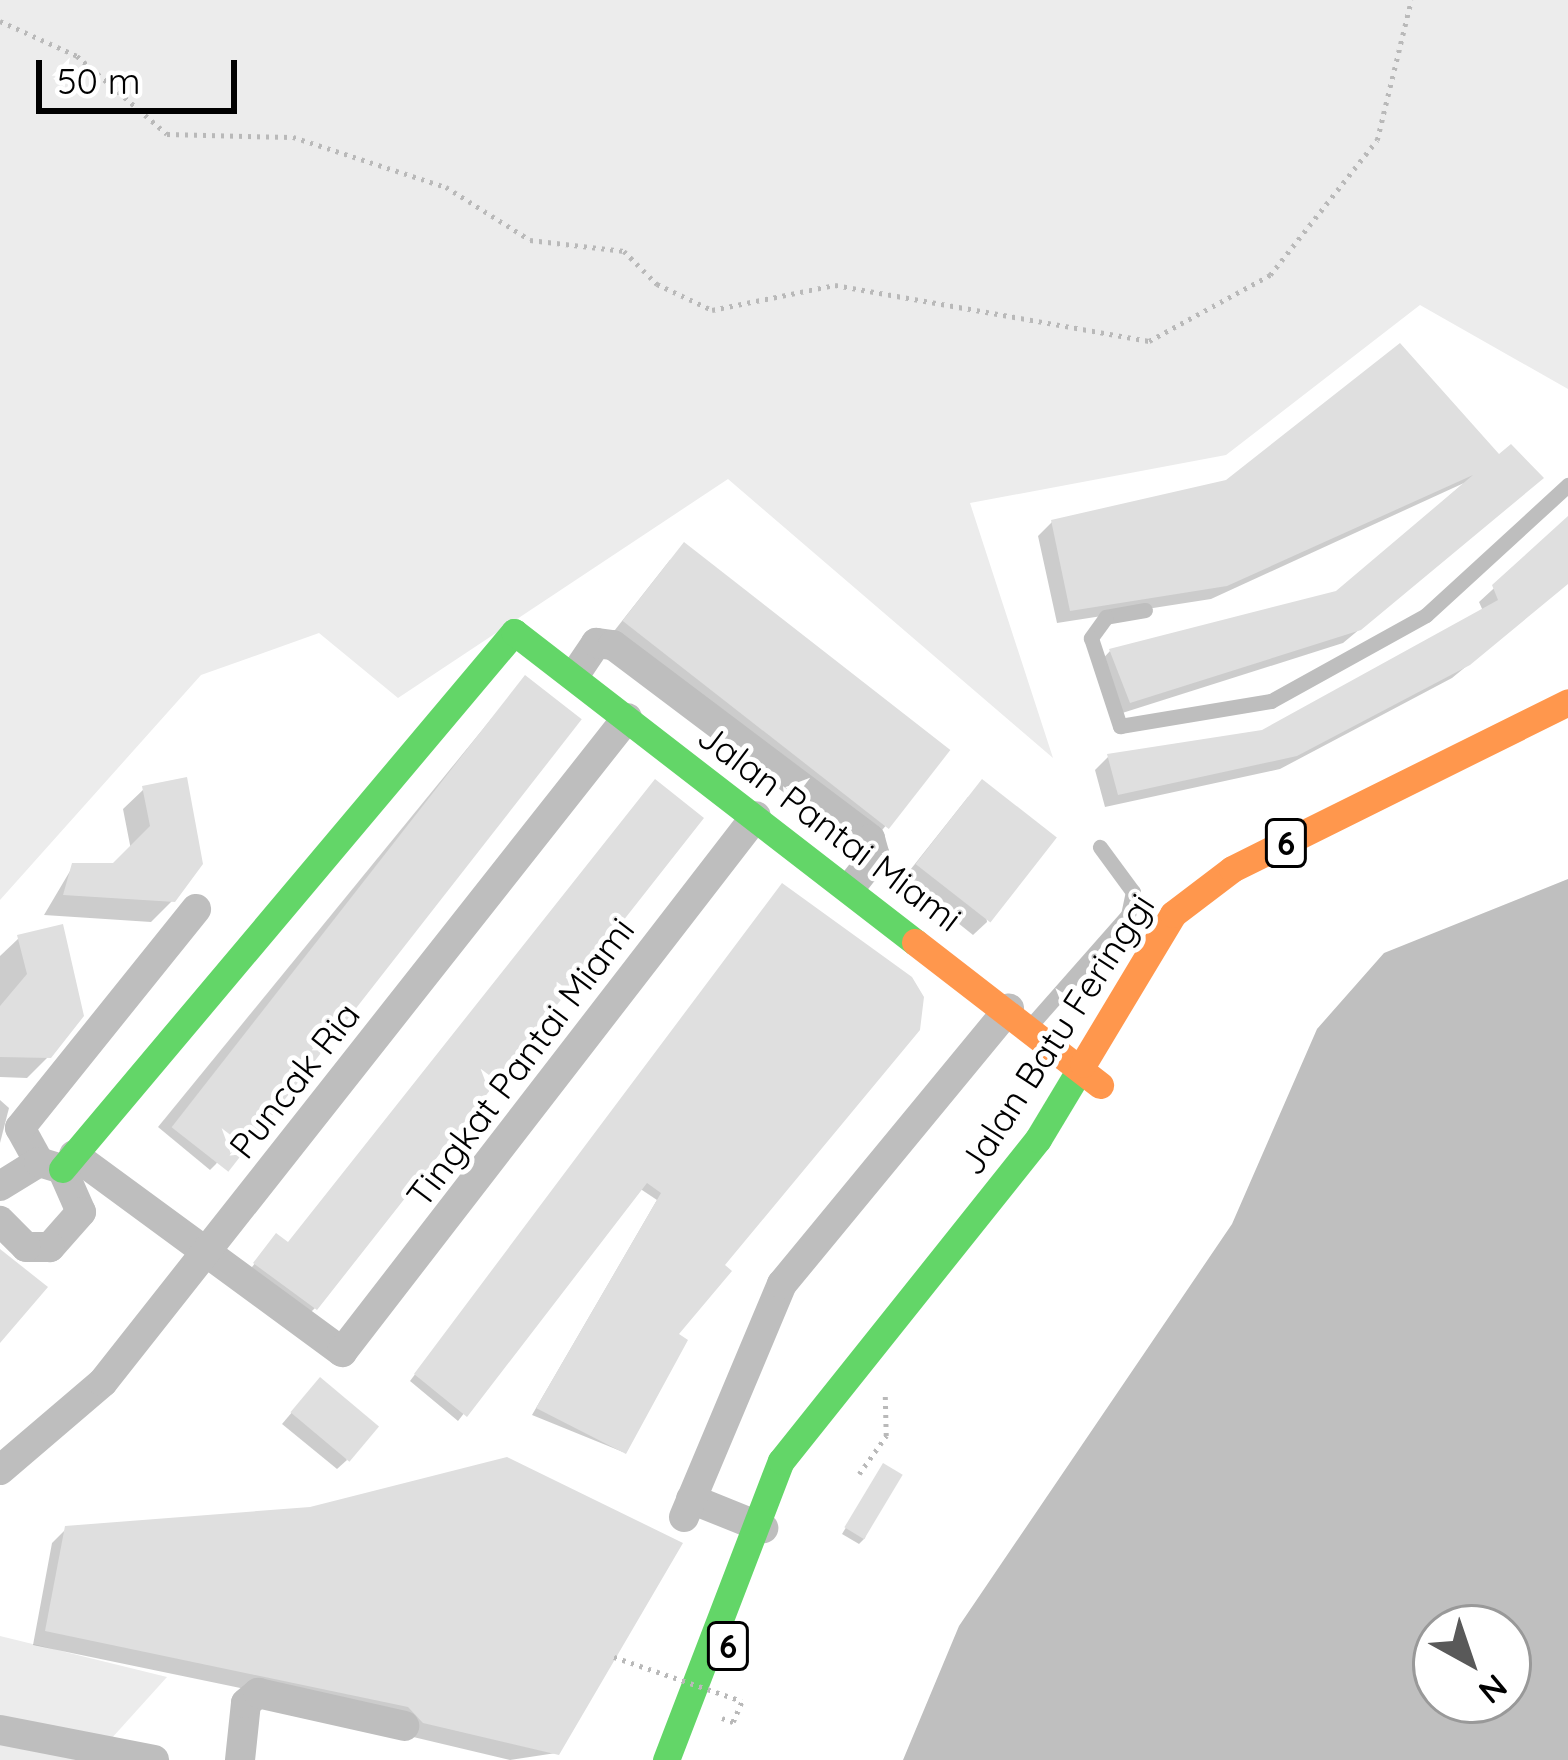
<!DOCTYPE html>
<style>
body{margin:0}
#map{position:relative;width:1568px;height:1760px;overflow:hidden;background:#fff;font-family:Quicksand,sans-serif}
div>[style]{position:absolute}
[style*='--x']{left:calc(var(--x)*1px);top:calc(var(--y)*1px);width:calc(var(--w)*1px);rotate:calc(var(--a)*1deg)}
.green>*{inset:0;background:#ececec}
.water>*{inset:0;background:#bfbfbf}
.shadow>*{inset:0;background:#0003}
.building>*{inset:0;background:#dfdfdf;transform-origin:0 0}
.path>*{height:4.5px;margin-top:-2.25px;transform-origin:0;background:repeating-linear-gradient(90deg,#b9b9b9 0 3px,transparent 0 9px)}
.lane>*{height:15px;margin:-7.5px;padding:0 7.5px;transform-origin:7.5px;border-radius:7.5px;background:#bebebe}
.street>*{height:30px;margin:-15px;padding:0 15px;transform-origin:15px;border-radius:15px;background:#bebebe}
.fast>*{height:27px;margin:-13.5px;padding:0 13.5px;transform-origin:13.5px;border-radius:13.5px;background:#63d668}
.slow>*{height:27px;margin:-13.5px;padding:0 13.5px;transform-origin:13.5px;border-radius:13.5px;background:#ff974d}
.path-bridge>*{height:4.5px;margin-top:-2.25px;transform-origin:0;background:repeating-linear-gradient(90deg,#b9b9b9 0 3px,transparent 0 9px)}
span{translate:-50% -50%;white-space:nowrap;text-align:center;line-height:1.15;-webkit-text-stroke:10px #fff;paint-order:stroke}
.shield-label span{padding:3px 9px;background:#fff;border:3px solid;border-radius:9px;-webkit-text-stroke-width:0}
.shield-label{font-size:33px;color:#000;font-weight:700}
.street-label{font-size:36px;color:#000}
.north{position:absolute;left:1412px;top:1604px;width:120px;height:120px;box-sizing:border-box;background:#fff;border:3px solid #999;border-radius:50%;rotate:140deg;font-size:33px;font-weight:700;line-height:48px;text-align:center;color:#000}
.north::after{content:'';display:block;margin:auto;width:42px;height:54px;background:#595959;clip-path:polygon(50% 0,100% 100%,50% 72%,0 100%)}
.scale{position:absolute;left:36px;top:60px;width:201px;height:54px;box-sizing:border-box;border:6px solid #000;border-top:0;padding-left:15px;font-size:36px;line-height:42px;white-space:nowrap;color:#000;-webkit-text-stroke:9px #fff;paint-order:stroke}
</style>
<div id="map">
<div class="green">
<i style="clip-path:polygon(0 0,1568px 0,1568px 389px,1420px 305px,1226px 455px,970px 503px,1053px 758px,728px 479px,398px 698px,319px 633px,201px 675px,0 900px)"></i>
<i style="clip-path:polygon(0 1636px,167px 1677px,92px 1760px,0 1760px)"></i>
</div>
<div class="water">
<i style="clip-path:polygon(evenodd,1568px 879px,1568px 1760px,903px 1760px,959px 1626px,1232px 1224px,1317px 1029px,1384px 953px,1568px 879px,1508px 1628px,1508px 1700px,1436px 1700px,1436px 1628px,1508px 1628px)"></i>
</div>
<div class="shadow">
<i style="clip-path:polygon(1400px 347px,1526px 491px,1343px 643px,1116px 715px,1097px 665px,1110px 651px,1337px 593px,1464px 483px,1211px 599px,1057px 623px,1038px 536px,1052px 522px,1227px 483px)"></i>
<i style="clip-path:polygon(1568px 520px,1568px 583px,1452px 678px,1280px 769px,1105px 807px,1095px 770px,1109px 756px,1263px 732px,1483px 611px,1479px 602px)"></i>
<i style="clip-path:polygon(670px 560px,947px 751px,874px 840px,611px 635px)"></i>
<i style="clip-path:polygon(519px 685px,216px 1164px,210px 1170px,158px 1127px)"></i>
<i style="clip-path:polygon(144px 789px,173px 900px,151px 922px,44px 915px,73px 866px,115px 866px,131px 850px,123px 809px)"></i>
<i style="clip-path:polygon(968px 797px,987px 922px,973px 935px,903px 879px)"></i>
<i style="clip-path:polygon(776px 893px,720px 1265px,674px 1335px,623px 1452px,532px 1415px,657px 1200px,639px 1188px,458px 1421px,410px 1381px)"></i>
<i style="clip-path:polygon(19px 938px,49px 1056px,27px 1078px,0 1077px,0 956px)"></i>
<i style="clip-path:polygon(0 1100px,9px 1108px,0 1143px)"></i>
<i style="clip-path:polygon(270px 1243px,315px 1308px,309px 1314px,249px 1271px)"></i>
<i style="clip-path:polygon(310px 1391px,347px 1460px,337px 1469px,282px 1424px)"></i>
<i style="clip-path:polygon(883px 1467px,865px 1538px,859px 1544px,842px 1534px)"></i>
<i style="clip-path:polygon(66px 1529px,556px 1753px,510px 1760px,409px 1736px,394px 1720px,33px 1645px,52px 1543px)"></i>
</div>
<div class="building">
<i style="clip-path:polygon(1400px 343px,1499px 454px,1511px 444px,1544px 478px,1361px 630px,1130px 703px,1109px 649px,1336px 591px,1473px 475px,1227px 586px,1070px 611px,1051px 520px,1226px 480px)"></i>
<i style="clip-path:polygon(1568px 516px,1568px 584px,1470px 665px,1297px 756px,1118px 795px,1107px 754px,1262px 730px,1498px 600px,1492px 585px)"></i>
<i style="left:684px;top:542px;width:338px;height:100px;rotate:38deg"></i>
<i style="left:525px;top:675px;width:72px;height:574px;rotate:38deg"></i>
<i style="clip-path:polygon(187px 777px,203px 864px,175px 902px,63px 895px,72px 863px,113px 863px,150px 826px,142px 786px)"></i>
<i style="clip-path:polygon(655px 779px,704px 818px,317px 1310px,253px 1263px,276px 1233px,288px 1242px)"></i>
<i style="left:982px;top:779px;width:95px;height:108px;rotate:38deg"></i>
<i style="clip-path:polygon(782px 883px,912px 977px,924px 997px,920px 1030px,725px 1265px,732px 1271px,679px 1334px,688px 1340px,626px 1454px,536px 1408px,661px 1193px,647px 1183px,467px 1417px,414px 1374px)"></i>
<i style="clip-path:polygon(63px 924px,84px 1016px,51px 1058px,0 1057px,0 1006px,27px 974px,17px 935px)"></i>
<i style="clip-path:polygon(0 1249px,48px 1287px,0 1343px)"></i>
<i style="left:320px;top:1377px;width:77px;height:46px;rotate:40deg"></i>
<i style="clip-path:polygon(507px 1457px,683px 1543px,559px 1755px,423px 1723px,408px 1707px,45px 1631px,65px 1526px,310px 1507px)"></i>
<i style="left:883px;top:1463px;width:23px;height:75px;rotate:31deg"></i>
</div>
<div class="path">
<i style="--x:0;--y:21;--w:85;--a:24.4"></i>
<i style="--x:77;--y:56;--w:119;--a:40.9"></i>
<i style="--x:167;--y:134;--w:126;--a:1.4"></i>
<i style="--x:293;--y:137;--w:161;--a:18.1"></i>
<i style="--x:446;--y:187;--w:99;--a:32.2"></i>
<i style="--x:530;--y:240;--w:95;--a:6.7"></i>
<i style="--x:624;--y:251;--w:47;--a:45"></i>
<i style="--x:657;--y:284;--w:61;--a:25.3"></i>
<i style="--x:712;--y:310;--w:126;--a:-11.5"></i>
<i style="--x:835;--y:285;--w:319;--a:10.1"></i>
<i style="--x:1149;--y:341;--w:138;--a:-28.6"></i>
<i style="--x:1270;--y:275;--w:172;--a:-51.6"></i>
<i style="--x:1377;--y:140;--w:144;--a:-76.3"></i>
<i style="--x:859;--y:1474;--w:47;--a:-54.6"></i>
<i style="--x:886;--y:1436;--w:42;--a:-91.4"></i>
<i style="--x:722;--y:1718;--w:12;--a:20"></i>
<i style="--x:733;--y:1722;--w:23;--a:-67"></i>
</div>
<div class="lane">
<i style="--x:1145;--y:610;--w:40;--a:170"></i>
<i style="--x:1106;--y:617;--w:26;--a:126"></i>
<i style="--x:1091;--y:638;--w:93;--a:71.8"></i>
<i style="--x:1120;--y:726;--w:153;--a:-9.4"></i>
<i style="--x:1271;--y:701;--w:177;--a:-29"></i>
<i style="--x:1426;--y:615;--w:193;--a:-42.5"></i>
<i style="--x:1031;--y:1025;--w:147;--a:-48.6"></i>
<i style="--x:1128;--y:915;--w:24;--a:-78"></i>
<i style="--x:1133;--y:892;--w:56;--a:-126.3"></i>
</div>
<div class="street">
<i style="--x:574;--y:676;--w:40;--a:-56"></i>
<i style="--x:596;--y:643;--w:17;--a:7"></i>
<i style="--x:613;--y:645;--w:322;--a:37"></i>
<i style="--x:870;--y:839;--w:18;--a:74"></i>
<i style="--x:875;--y:856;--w:41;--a:128"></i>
<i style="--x:74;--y:1155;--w:333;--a:36.3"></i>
<i style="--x:342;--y:1352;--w:677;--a:-52.32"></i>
<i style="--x:39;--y:1162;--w:39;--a:-119"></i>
<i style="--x:20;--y:1128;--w:281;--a:-51.2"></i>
<i style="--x:0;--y:1186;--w:46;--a:-31.6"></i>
<i style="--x:39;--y:1162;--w:24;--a:17"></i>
<i style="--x:62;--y:1169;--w:47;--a:66.2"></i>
<i style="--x:81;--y:1212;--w:47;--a:131.5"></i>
<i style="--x:50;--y:1247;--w:24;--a:180"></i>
<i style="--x:26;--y:1247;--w:37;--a:-135"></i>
<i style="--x:0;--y:1470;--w:135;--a:-40.5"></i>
<i style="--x:103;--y:1382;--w:846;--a:-51.72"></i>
<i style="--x:691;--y:1499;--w:78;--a:21.9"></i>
<i style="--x:684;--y:1517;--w:253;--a:-67.2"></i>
<i style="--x:782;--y:1284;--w:357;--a:-50.5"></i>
<i style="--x:0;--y:1730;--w:157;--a:11"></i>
<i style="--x:240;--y:1760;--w:57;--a:-84"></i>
<i style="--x:246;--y:1703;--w:16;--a:-40"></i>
<i style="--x:258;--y:1693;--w:150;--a:12.7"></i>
</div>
<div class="fast">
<i style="--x:62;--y:1169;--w:702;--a:-49.91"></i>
<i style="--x:514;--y:632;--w:507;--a:37.71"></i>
<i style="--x:666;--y:1760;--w:320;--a:-69"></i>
<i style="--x:781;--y:1461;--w:412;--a:-51.4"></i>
<i style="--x:1038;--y:1139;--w:87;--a:-59"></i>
</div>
<div class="slow">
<i style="--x:915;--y:942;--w:234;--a:37.7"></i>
<i style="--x:1083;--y:1064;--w:175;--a:-59"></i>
<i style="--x:1173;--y:914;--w:74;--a:-37.3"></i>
<i style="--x:1232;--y:869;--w:375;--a:-26.4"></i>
</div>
<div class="path-bridge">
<i style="--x:614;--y:1657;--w:135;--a:19"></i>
</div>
<div class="shield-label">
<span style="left:1286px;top:843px">6</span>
<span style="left:728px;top:1646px">6</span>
</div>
<div class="street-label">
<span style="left:830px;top:827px;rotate:37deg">Jalan Pantai Miami</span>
<span style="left:1056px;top:1034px;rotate:-57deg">Jalan Batu Feringgi</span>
<span style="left:520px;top:1062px;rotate:-53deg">Tingkat Pantai Miami</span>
<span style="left:294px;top:1080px;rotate:-52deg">Puncak Ria</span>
</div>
<div class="north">N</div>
<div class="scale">50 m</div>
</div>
